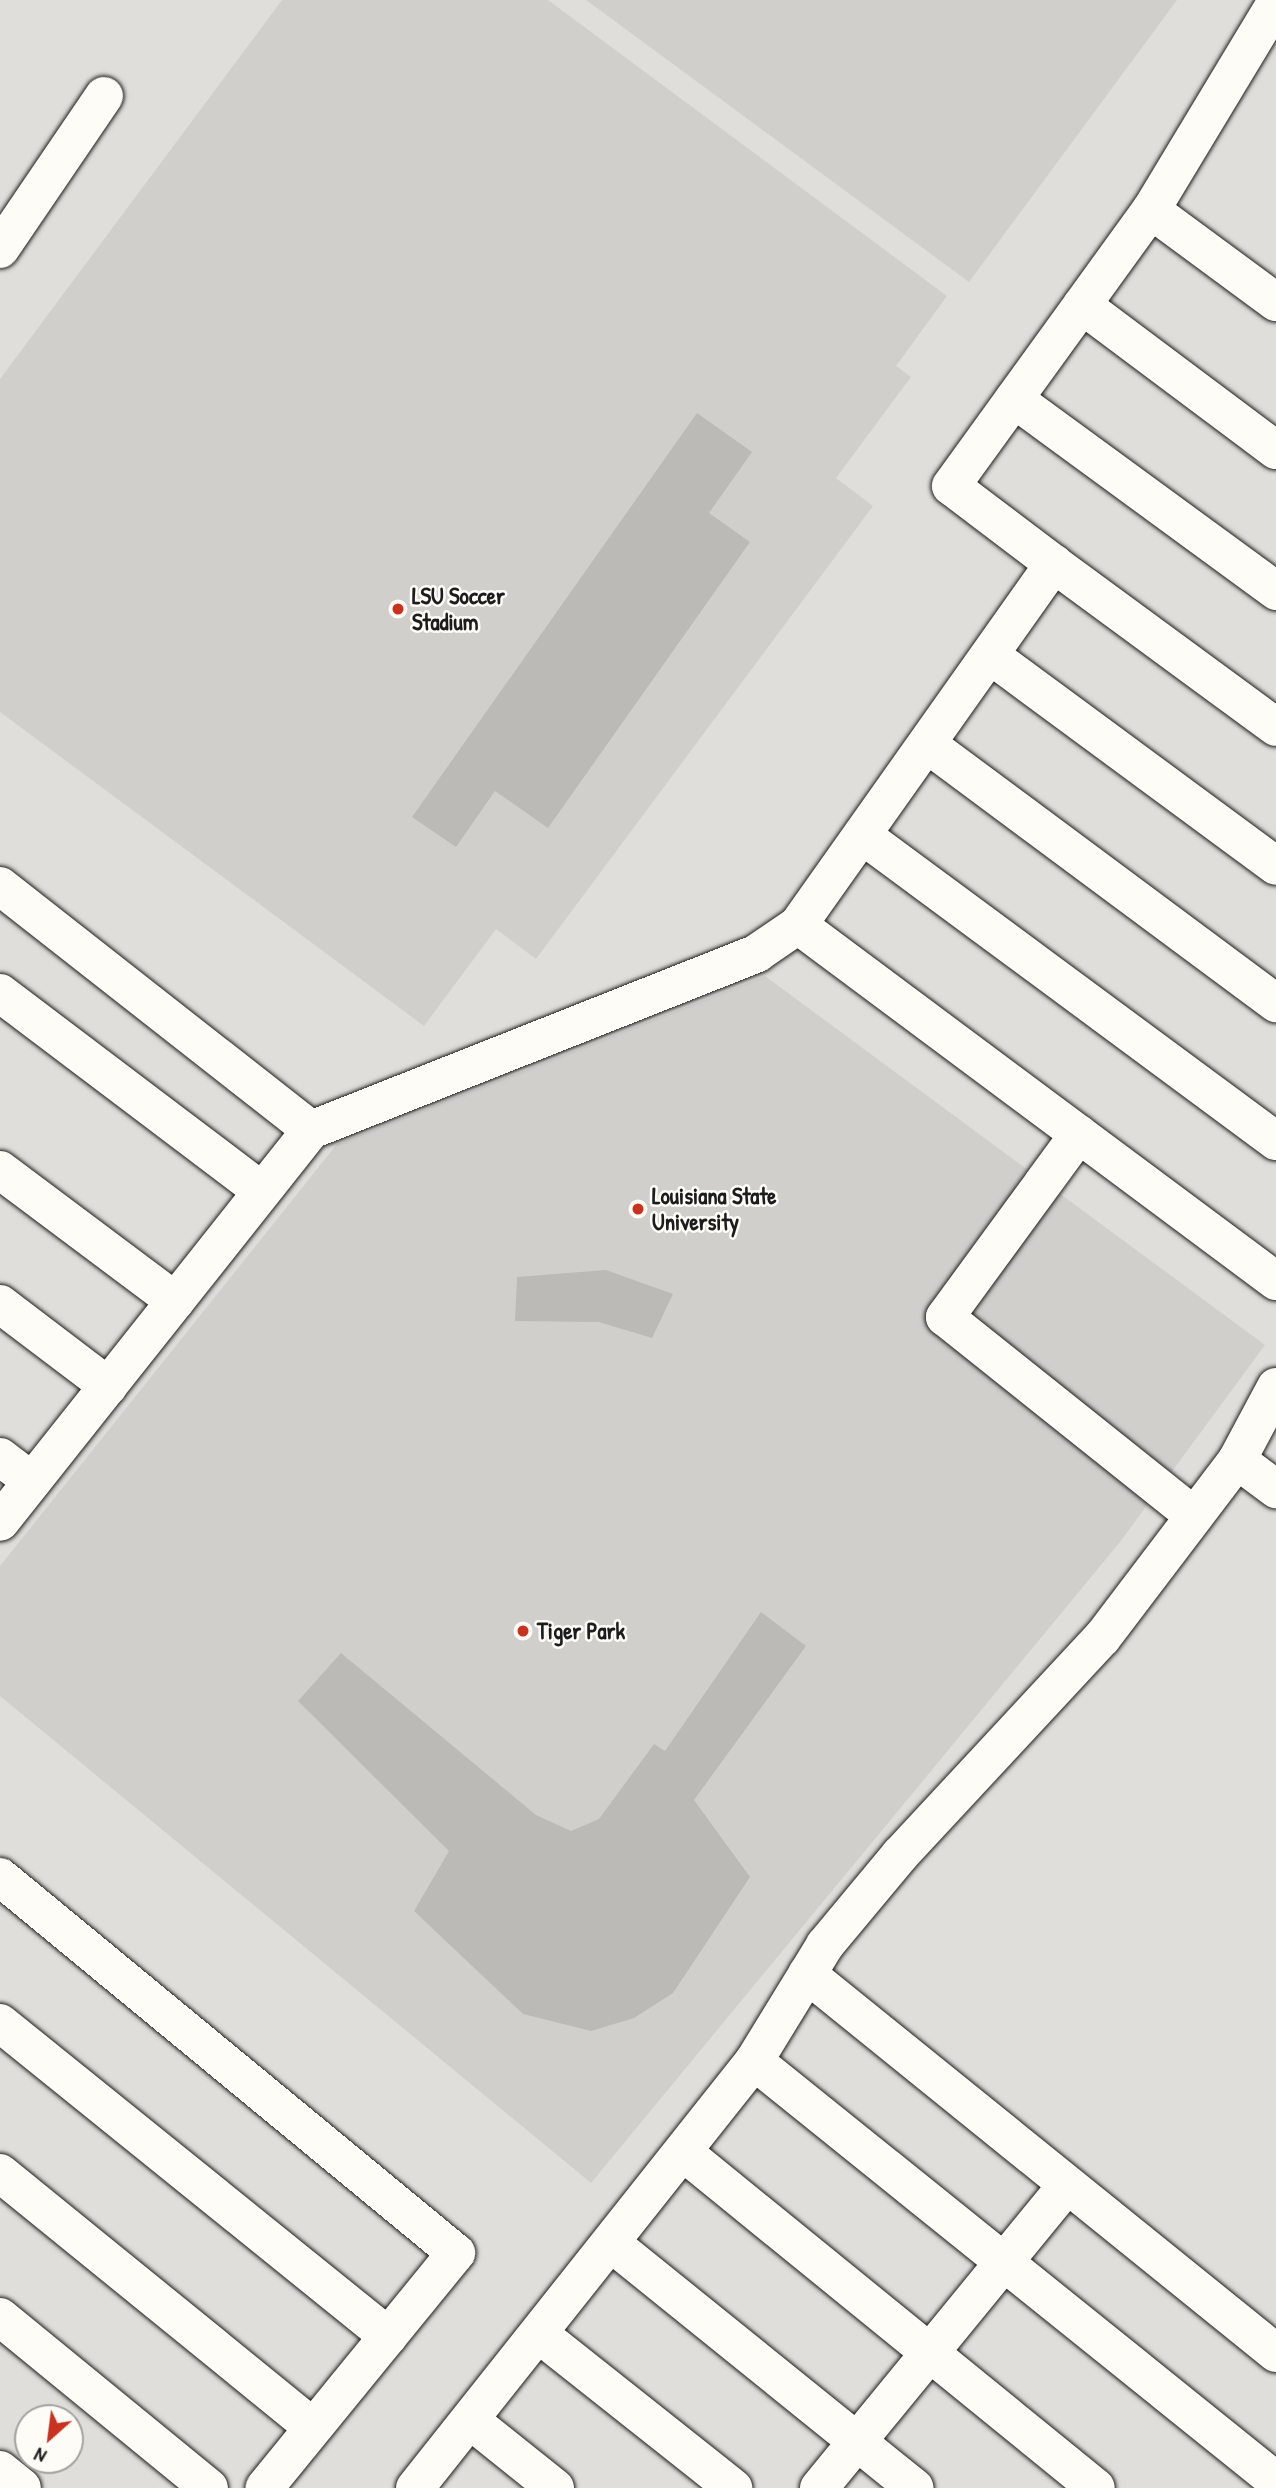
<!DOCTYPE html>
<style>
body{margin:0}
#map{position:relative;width:1276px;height:2488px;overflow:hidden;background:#f0eeea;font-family:"Patrick Hand",sans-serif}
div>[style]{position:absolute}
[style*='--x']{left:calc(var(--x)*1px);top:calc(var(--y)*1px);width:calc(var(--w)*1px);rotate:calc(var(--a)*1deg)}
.built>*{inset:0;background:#e0deda}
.green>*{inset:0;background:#d0cfcc}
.building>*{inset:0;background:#bbbab6}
.roads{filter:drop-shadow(0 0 2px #1c1c1c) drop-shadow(0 0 2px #1c1c1c)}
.minor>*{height:38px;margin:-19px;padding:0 19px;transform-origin:19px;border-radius:19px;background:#fdfcf7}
.dots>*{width:19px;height:19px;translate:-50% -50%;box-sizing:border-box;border:4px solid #fdfcf7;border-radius:50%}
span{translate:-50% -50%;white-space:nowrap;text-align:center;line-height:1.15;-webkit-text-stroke:5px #fdfcf7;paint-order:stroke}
.poi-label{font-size:23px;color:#1c1c1c;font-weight:700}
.left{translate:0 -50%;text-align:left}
.north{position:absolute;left:14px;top:2404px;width:70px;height:70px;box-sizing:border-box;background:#fdfcf7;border:2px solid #a3a29f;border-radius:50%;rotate:208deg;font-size:19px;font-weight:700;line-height:28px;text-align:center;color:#1c1c1c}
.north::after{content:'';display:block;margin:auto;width:24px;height:32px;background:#c8321e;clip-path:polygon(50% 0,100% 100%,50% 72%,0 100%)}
</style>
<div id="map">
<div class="built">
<i style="clip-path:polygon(evenodd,0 0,1276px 0,1276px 2488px,0 2488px,0 0,28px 2418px,70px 2418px,70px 2460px,28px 2460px,28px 2418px)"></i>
</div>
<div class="green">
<i style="clip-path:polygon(282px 0,548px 0,947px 296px,896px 366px,911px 377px,836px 478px,873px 506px,536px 959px,496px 929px,424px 1026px,0 712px,0 379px)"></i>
<i style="clip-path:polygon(586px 0,1177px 0,969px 282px)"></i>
<i style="clip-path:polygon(765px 976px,1265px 1345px,1120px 1542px,591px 2183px,0 1696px,0 1566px,337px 1144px)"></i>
</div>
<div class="building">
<i style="clip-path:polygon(697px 413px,752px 452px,709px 513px,750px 542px,548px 828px,495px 791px,456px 847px,412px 817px)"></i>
<i style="clip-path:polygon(606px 1270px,673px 1294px,652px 1338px,599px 1322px,515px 1321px,517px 1277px)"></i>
<i style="clip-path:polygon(761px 1612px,806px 1646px,694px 1800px,750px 1877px,673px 1993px,634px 2018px,591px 2031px,523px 2014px,414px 1911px,449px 1851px,298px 1701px,341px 1653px,536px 1815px,571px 1831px,599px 1819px,654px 1744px,665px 1751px)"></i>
</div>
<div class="roads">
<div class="minor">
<i style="--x:1151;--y:210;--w:155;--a:36.4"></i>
<i style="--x:0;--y:249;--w:185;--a:-55.8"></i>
<i style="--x:1082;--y:305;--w:242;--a:36.8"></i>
<i style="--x:1014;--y:399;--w:325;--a:36.2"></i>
<i style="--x:1054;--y:564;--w:275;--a:36.3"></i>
<i style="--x:990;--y:655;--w:355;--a:36.4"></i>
<i style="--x:927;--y:744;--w:435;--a:36.6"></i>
<i style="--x:862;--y:835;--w:515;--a:36.47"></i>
<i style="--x:0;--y:886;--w:395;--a:38.1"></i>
<i style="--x:311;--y:1130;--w:500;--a:128.43"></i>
<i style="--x:798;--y:925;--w:596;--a:36.68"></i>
<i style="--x:0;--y:993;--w:328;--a:37.1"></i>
<i style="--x:311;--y:1130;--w:480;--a:-21.6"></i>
<i style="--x:757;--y:953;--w:50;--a:-34.3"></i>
<i style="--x:798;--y:925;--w:443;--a:-54.7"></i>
<i style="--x:1054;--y:564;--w:129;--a:-142.9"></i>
<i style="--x:951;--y:486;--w:341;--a:-54.1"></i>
<i style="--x:1151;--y:210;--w:242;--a:-58.9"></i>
<i style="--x:1079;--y:1134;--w:227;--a:126.2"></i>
<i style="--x:945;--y:1317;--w:319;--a:38.6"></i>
<i style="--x:0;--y:1170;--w:219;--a:36.8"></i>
<i style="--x:0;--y:1304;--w:136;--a:37.2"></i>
<i style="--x:1276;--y:1387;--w:83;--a:118.1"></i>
<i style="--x:1237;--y:1460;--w:49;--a:36.6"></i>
<i style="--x:0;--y:1457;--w:40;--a:37"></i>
<i style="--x:0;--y:1877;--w:591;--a:39.51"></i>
<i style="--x:456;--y:2253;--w:303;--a:129.2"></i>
<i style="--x:807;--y:1974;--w:603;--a:38.94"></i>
<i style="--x:0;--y:2023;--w:499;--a:38.9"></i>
<i style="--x:754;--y:2061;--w:136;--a:-58.5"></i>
<i style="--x:825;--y:1945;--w:117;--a:-50.2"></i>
<i style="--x:900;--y:1855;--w:296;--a:-47.1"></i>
<i style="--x:1102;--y:1638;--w:223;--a:-52.8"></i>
<i style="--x:683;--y:2152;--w:532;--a:39.13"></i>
<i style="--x:0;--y:2173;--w:403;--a:39.1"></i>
<i style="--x:611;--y:2243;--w:390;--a:38.9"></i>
<i style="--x:0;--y:2317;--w:270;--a:39.3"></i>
<i style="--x:539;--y:2334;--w:248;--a:38.4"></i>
<i style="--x:470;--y:2420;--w:109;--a:38.7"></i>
<i style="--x:0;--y:2470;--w:28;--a:39"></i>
<i style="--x:415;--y:2488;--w:545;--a:-51.55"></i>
<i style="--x:754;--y:2061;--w:670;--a:38.82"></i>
<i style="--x:819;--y:2488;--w:390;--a:-50.7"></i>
</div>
</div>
<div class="dots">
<i style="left:398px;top:609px;background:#c8321e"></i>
<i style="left:638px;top:1209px;background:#c8321e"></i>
<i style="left:523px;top:1631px;background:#c8321e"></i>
</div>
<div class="poi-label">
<span class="left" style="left:412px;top:609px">LSU Soccer<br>Stadium</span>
<span class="left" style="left:652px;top:1209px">Louisiana State<br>University</span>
<span class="left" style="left:537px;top:1631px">Tiger Park</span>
</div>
<div class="north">N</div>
</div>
